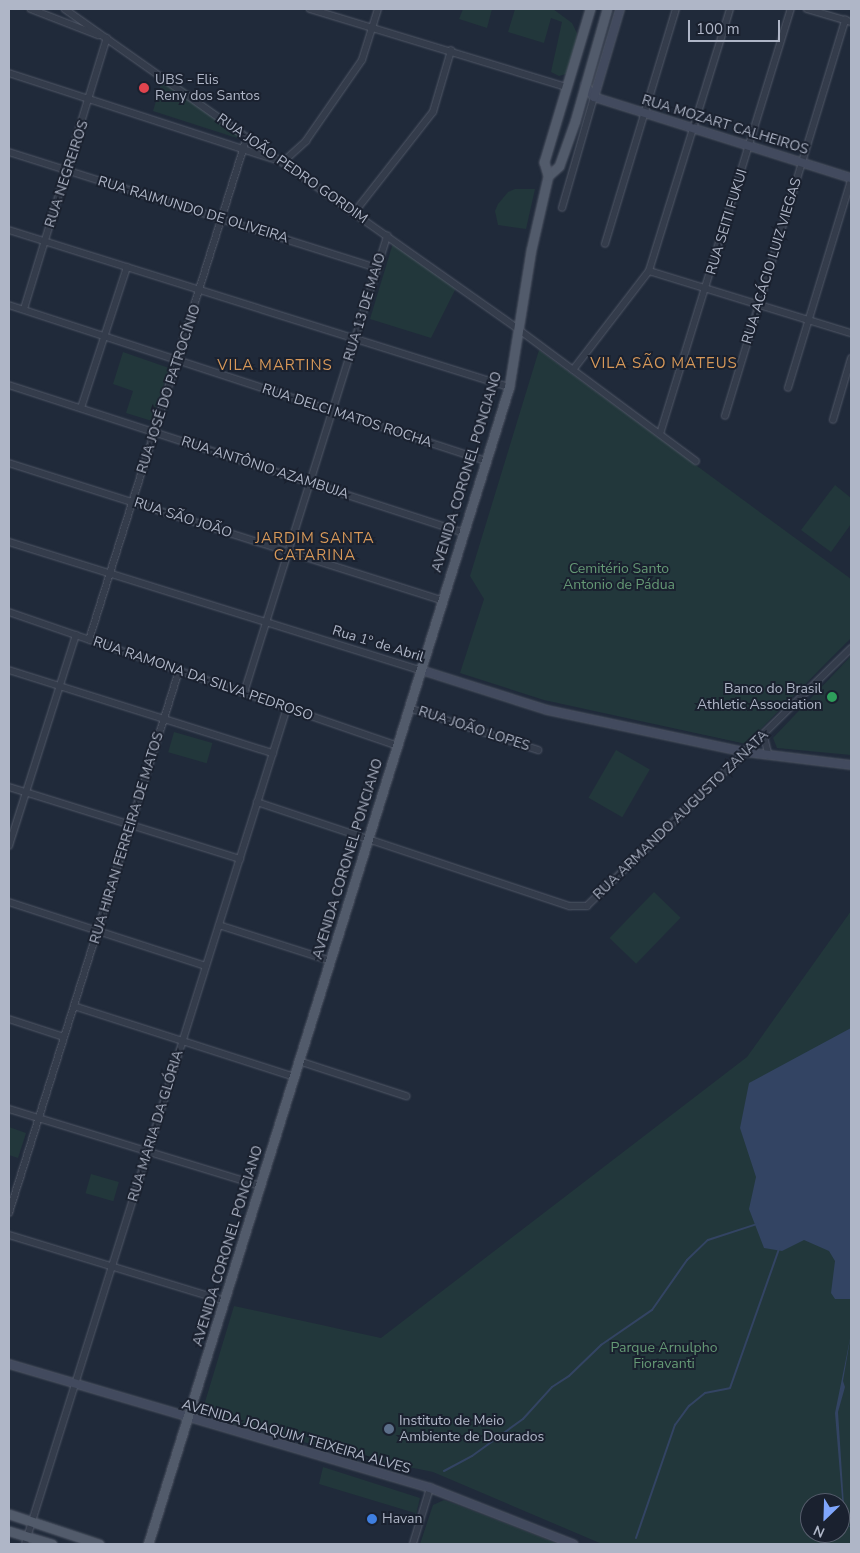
<!DOCTYPE html>
<meta charset="utf-8">
<style>
body{margin:0}
#map{position:relative;width:860px;height:1553px;overflow:hidden;background:#202a3a;font-family:"Nunito Sans",sans-serif}
div>[style]{position:absolute}
[style*='--x']{left:calc(var(--x)*1px);top:calc(var(--y)*1px);width:calc(var(--w)*1px);rotate:calc(var(--a)*1deg)}
.green>*{inset:0;background:#22373b;transform-origin:0 0}
.water>*{inset:0;background:#334463}
.stream>*{height:2px;margin:-1px;padding:0 1px;transform-origin:1px;border-radius:1px;background:#334463}
.roads{filter:drop-shadow(0 0 1px #525968) drop-shadow(0 0 1px #525968)}
.street>*{height:5.5px;margin:-2.75px;padding:0 2.75px;transform-origin:2.75px;border-radius:2.75px;background:#343c4b}
.secondary>*{height:8px;margin:-4px;padding:0 4px;transform-origin:4px;border-radius:4px;background:#424a5e}
.primary>*{height:9px;margin:-4.5px;padding:0 4.5px;transform-origin:4.5px;border-radius:4.5px;background:#525b6b}
.dots>*{width:14px;height:14px;translate:-50% -50%;box-sizing:border-box;border:2px solid #1a212f;border-radius:50%}
span{translate:-50% -50%;white-space:nowrap;text-align:center;line-height:1.15;-webkit-text-stroke:4px #1a212f;paint-order:stroke}
.poi-label{font-size:14px;color:#afb6c7}
.left{translate:0 -50%;text-align:left}
.right{translate:-100% -50%;text-align:right}
.street-label{font-size:14px;color:#afb6c7}
.park-label{font-size:14px;color:#659975}
.neighbourhood-label{font-size:15px;color:#d89959;letter-spacing:1px}
.frame{position:absolute;inset:0;border:10px solid #afb6c7;pointer-events:none}
.north{position:absolute;left:800px;top:1493px;width:50px;height:50px;box-sizing:border-box;background:#1a212f;border:1px solid #565d6c;border-radius:50%;rotate:204deg;font-size:14px;font-weight:700;line-height:20px;text-align:center;color:#afb6c7}
.north::after{content:'';display:block;margin:auto;width:18px;height:22px;background:#7fa6fc;clip-path:polygon(50% 0,100% 100%,50% 72%,0 100%)}
.scale{position:absolute;left:688px;top:20px;width:92px;height:22px;box-sizing:border-box;border:2px solid #afb6c7;border-top:0;padding-left:6px;font-size:15px;line-height:18px;white-space:nowrap;color:#afb6c7;-webkit-text-stroke:4px #1a212f;paint-order:stroke}
</style>
<div id="map">
<div class="green">
<i style="clip-path:polygon(463px 9px,492px 9px,487px 28px,459px 19px)"></i>
<i style="clip-path:polygon(515px 9px,553px 9px,572px 23px,577px 33px,576px 45px,566px 74px,559px 76px,551px 72px,562px 22px,551px 18px,544px 43px,508px 32px)"></i>
<i style="clip-path:polygon(164px 74px,246px 133px,243px 140px,153px 111px)"></i>
<i style="clip-path:polygon(515px 189px,535px 189px,526px 229px,498px 225px,495px 211px,498px 204px,508px 192px)"></i>
<i style="clip-path:polygon(393px 243px,457px 286px,431px 338px,370px 319px)"></i>
<i style="clip-path:polygon(539px 350px,851px 579px,851px 638px,746px 744px,544px 700px,460px 673px,484px 599px,470px 576px)"></i>
<i style="clip-path:polygon(123px 352px,169px 368px,152px 421px,126px 413px,133px 391px,113px 384px)"></i>
<i style="clip-path:polygon(835px 485px,851px 498px,851px 524px,831px 552px,801px 530px)"></i>
<i style="clip-path:polygon(851px 656px,851px 755px,777px 748px,773px 738px)"></i>
<i style="left:174px;top:732px;width:40px;height:21px;rotate:16deg"></i>
<i style="left:616px;top:750px;width:39px;height:55px;rotate:30deg"></i>
<i style="left:654px;top:892px;width:37px;height:64px;rotate:44deg"></i>
<i style="clip-path:polygon(evenodd,851px 911px,851px 1544px,602px 1544px,433px 1472px,360px 1457px,216px 1419px,202px 1412px,234px 1306px,381px 1338px,747px 1057px,851px 911px,810px 1503px,840px 1503px,840px 1533px,810px 1533px,810px 1503px)"></i>
<i style="clip-path:polygon(9px 1127px,26px 1133px,18px 1158px,9px 1155px)"></i>
<i style="left:91px;top:1174px;width:29px;height:20px;rotate:16deg"></i>
<i style="clip-path:polygon(323px 1467px,420px 1498px,413px 1527px,415px 1513px,319px 1484px)"></i>
<i style="clip-path:polygon(444px 1500px,455px 1504px,558px 1544px,420px 1544px,433px 1505px)"></i>
</div>
<div class="water">
<i style="clip-path:polygon(851px 1028px,851px 1299px,835px 1299px,831px 1293px,835px 1261px,829px 1251px,804px 1240px,782px 1251px,764px 1248px,749px 1209px,756px 1177px,740px 1128px,749px 1083px)"></i>
<i style="clip-path:polygon(851px 1334px,843px 1381px,845px 1387px,838px 1412px,844px 1505px,846px 1522px,851px 1528px,844px 1523px,835px 1413px)"></i>
</div>
<div class="stream">
<i style="--x:444;--y:1471;--w:32;--a:-28"></i>
<i style="--x:472;--y:1456;--w:63;--a:-36"></i>
<i style="--x:523;--y:1419;--w:43;--a:-47.8"></i>
<i style="--x:552;--y:1387;--w:20;--a:-33"></i>
<i style="--x:569;--y:1376;--w:45;--a:-44.1"></i>
<i style="--x:601;--y:1345;--w:62;--a:-34.5"></i>
<i style="--x:652;--y:1310;--w:61;--a:-55"></i>
<i style="--x:687;--y:1260;--w:29;--a:-44"></i>
<i style="--x:708;--y:1240;--w:52;--a:-18.1"></i>
<i style="--x:636;--y:1538;--w:120;--a:-71"></i>
<i style="--x:675;--y:1425;--w:24;--a:-54"></i>
<i style="--x:689;--y:1406;--w:21;--a:-39"></i>
<i style="--x:705;--y:1393;--w:25;--a:-11"></i>
<i style="--x:730;--y:1388;--w:147;--a:-70.6"></i>
</div>
<div class="roads">
<div class="street">
<i style="--x:31;--y:9;--w:72;--a:21.2"></i>
<i style="--x:65;--y:9;--w:553;--a:35.21"></i>
<i style="--x:517;--y:328;--w:223;--a:36.6"></i>
<i style="--x:310;--y:9;--w:268;--a:16.9"></i>
<i style="--x:807;--y:9;--w:46;--a:16.5"></i>
<i style="--x:9;--y:73;--w:281;--a:18"></i>
<i style="--x:9;--y:152;--w:387;--a:17.5"></i>
<i style="--x:283;--y:162;--w:31;--a:-42"></i>
<i style="--x:306;--y:141;--w:98;--a:-55.3"></i>
<i style="--x:362;--y:60;--w:53;--a:-72.6"></i>
<i style="--x:562;--y:208;--w:116;--a:-73.9"></i>
<i style="--x:354;--y:213;--w:128;--a:-52"></i>
<i style="--x:433;--y:112;--w:64;--a:-73.6"></i>
<i style="--x:9;--y:230;--w:524;--a:17.43"></i>
<i style="--x:605;--y:244;--w:245;--a:-73.2"></i>
<i style="--x:649;--y:271;--w:211;--a:17.1"></i>
<i style="--x:9;--y:305;--w:502;--a:18.11"></i>
<i style="--x:24;--y:309;--w:283;--a:-73"></i>
<i style="--x:573;--y:370;--w:125;--a:-52.5"></i>
<i style="--x:649;--y:271;--w:274;--a:-72.8"></i>
<i style="--x:9;--y:385;--w:478;--a:18"></i>
<i style="--x:788;--y:388;--w:216;--a:-73.1"></i>
<i style="--x:81;--y:408;--w:148;--a:-71.9"></i>
<i style="--x:725;--y:416;--w:414;--a:-73.1"></i>
<i style="--x:833;--y:420;--w:64;--a:-73.6"></i>
<i style="--x:660;--y:434;--w:445;--a:-72.9"></i>
<i style="--x:9;--y:463;--w:455;--a:17.6"></i>
<i style="--x:9;--y:542;--w:431;--a:17.3"></i>
<i style="--x:9;--y:612;--w:411;--a:19"></i>
<i style="--x:89;--y:640;--w:527;--a:-72.56"></i>
<i style="--x:9;--y:670;--w:277;--a:17.5"></i>
<i style="--x:244;--y:693;--w:479;--a:-72.6"></i>
<i style="--x:409;--y:708;--w:136;--a:18"></i>
<i style="--x:764;--y:735;--w:21;--a:76"></i>
<i style="--x:9;--y:787;--w:242;--a:17.3"></i>
<i style="--x:257;--y:802;--w:330;--a:18.4"></i>
<i style="--x:570;--y:906;--w:17;--a:0"></i>
<i style="--x:587;--y:906;--w:369;--a:-44.3"></i>
<i style="--x:9;--y:846;--w:221;--a:-72.4"></i>
<i style="--x:9;--y:902;--w:207;--a:18"></i>
<i style="--x:219;--y:925;--w:118;--a:17.8"></i>
<i style="--x:74;--y:1006;--w:232;--a:17.8"></i>
<i style="--x:9;--y:1019;--w:58;--a:18.1"></i>
<i style="--x:299;--y:1061;--w:113;--a:18.1"></i>
<i style="--x:9;--y:1109;--w:264;--a:17"></i>
<i style="--x:9;--y:1213;--w:568;--a:-72.59"></i>
<i style="--x:9;--y:1235;--w:226;--a:17"></i>
<i style="--x:25;--y:1544;--w:876;--a:-72.6"></i>
<i style="--x:413;--y:1544;--w:59;--a:-73.1"></i>
</div>
<div class="secondary">
<i style="--x:585;--y:85;--w:15;--a:53"></i>
<i style="--x:594;--y:97;--w:269;--a:17.5"></i>
<i style="--x:594;--y:97;--w:92;--a:-73.5"></i>
<i style="--x:421;--y:670;--w:132;--a:17.6"></i>
<i style="--x:547;--y:710;--w:202;--a:12"></i>
<i style="--x:745;--y:752;--w:107;--a:7"></i>
<i style="--x:9;--y:1364;--w:439;--a:16.4"></i>
<i style="--x:430;--y:1488;--w:154;--a:21.4"></i>
</div>
<div class="primary">
<i style="--x:548;--y:176;--w:15;--a:-42"></i>
<i style="--x:559;--y:166;--w:48;--a:-70.4"></i>
<i style="--x:575;--y:121;--w:116;--a:-74.1"></i>
<i style="--x:9;--y:1514;--w:95;--a:18.4"></i>
<i style="--x:9;--y:1531;--w:45;--a:16.8"></i>
<i style="--x:148;--y:1544;--w:1212;--a:-72.67"></i>
<i style="--x:509;--y:387;--w:139;--a:-80.9"></i>
<i style="--x:531;--y:250;--w:76;--a:-77.1"></i>
<i style="--x:548;--y:176;--w:15;--a:-106"></i>
<i style="--x:544;--y:162;--w:160;--a:-73.3"></i>
</div>
</div>
<div class="dots">
<i style="left:144px;top:88px;background:#e0444e"></i>
<i style="left:832px;top:697px;background:#2e9e5b"></i>
<i style="left:389px;top:1429px;background:#5c6f8a"></i>
<i style="left:372px;top:1519px;background:#3f7fe0"></i>
</div>
<div class="poi-label">
<span class="left" style="left:155px;top:88px">UBS - Elis<br>Reny dos Santos</span>
<span class="right" style="left:822px;top:697px">Banco do Brasil<br>Athletic Association</span>
<span class="left" style="left:399px;top:1429px">Instituto de Meio<br>Ambiente de Dourados</span>
<span class="left" style="left:382px;top:1519px">Havan</span>
</div>
<div class="street-label">
<span style="left:725px;top:125px;rotate:17deg">RUA MOZART CALHEIROS</span>
<span style="left:292px;top:169px;rotate:35deg">RUA JOÃO PEDRO GORDIM</span>
<span style="left:67px;top:174px;rotate:-72deg">RUA NEGREIROS</span>
<span style="left:193px;top:210px;rotate:17deg">RUA RAIMUNDO DE OLIVEIRA</span>
<span style="left:727px;top:222px;rotate:-73deg">RUA SEITI FUKUI</span>
<span style="left:772px;top:261px;rotate:-73deg">RUA ACÁCIO LUIZ VIEGAS</span>
<span style="left:365px;top:307px;rotate:-73deg">RUA 13 DE MAIO</span>
<span style="left:169px;top:389px;rotate:-72deg">RUA JOSÉ DO PATROCÍNIO</span>
<span style="left:347px;top:416px;rotate:18deg">RUA DELCI MATOS ROCHA</span>
<span style="left:265px;top:468px;rotate:18deg">RUA ANTÔNIO AZAMBUJA</span>
<span style="left:467px;top:472px;rotate:-73deg">AVENIDA CORONEL PONCIANO</span>
<span style="left:183px;top:518px;rotate:18deg">RUA SÃO JOÃO</span>
<span style="left:378px;top:644px;rotate:17deg">Rua 1º de Abril</span>
<span style="left:203px;top:679px;rotate:19deg">RUA RAMONA DA SILVA PEDROSO</span>
<span style="left:474px;top:729px;rotate:18deg">RUA JOÃO LOPES</span>
<span style="left:681px;top:815px;rotate:-44deg">RUA ARMANDO AUGUSTO ZANATA</span>
<span style="left:127px;top:838px;rotate:-73deg">RUA HIRAN FERREIRA DE MATOS</span>
<span style="left:348px;top:859px;rotate:-73deg">AVENIDA CORONEL PONCIANO</span>
<span style="left:156px;top:1126px;rotate:-73deg">RUA MARIA DA GLÓRIA</span>
<span style="left:228px;top:1246px;rotate:-73deg">AVENIDA CORONEL PONCIANO</span>
<span style="left:296px;top:1437px;rotate:16deg">AVENIDA JOAQUIM TEIXEIRA ALVES</span>
</div>
<div class="park-label">
<span style="left:619px;top:577px">Cemitério Santo<br>Antonio de Pádua</span>
<span style="left:664px;top:1356px">Parque Arnulpho<br>Fioravanti</span>
</div>
<div class="neighbourhood-label">
<span style="left:664px;top:364px">VILA SÃO MATEUS</span>
<span style="left:275px;top:366px">VILA MARTINS</span>
<span style="left:315px;top:547px">JARDIM SANTA<br>CATARINA</span>
</div>
<div class="frame"></div>
<div class="north">N</div>
<div class="scale">100 m</div>
</div>
